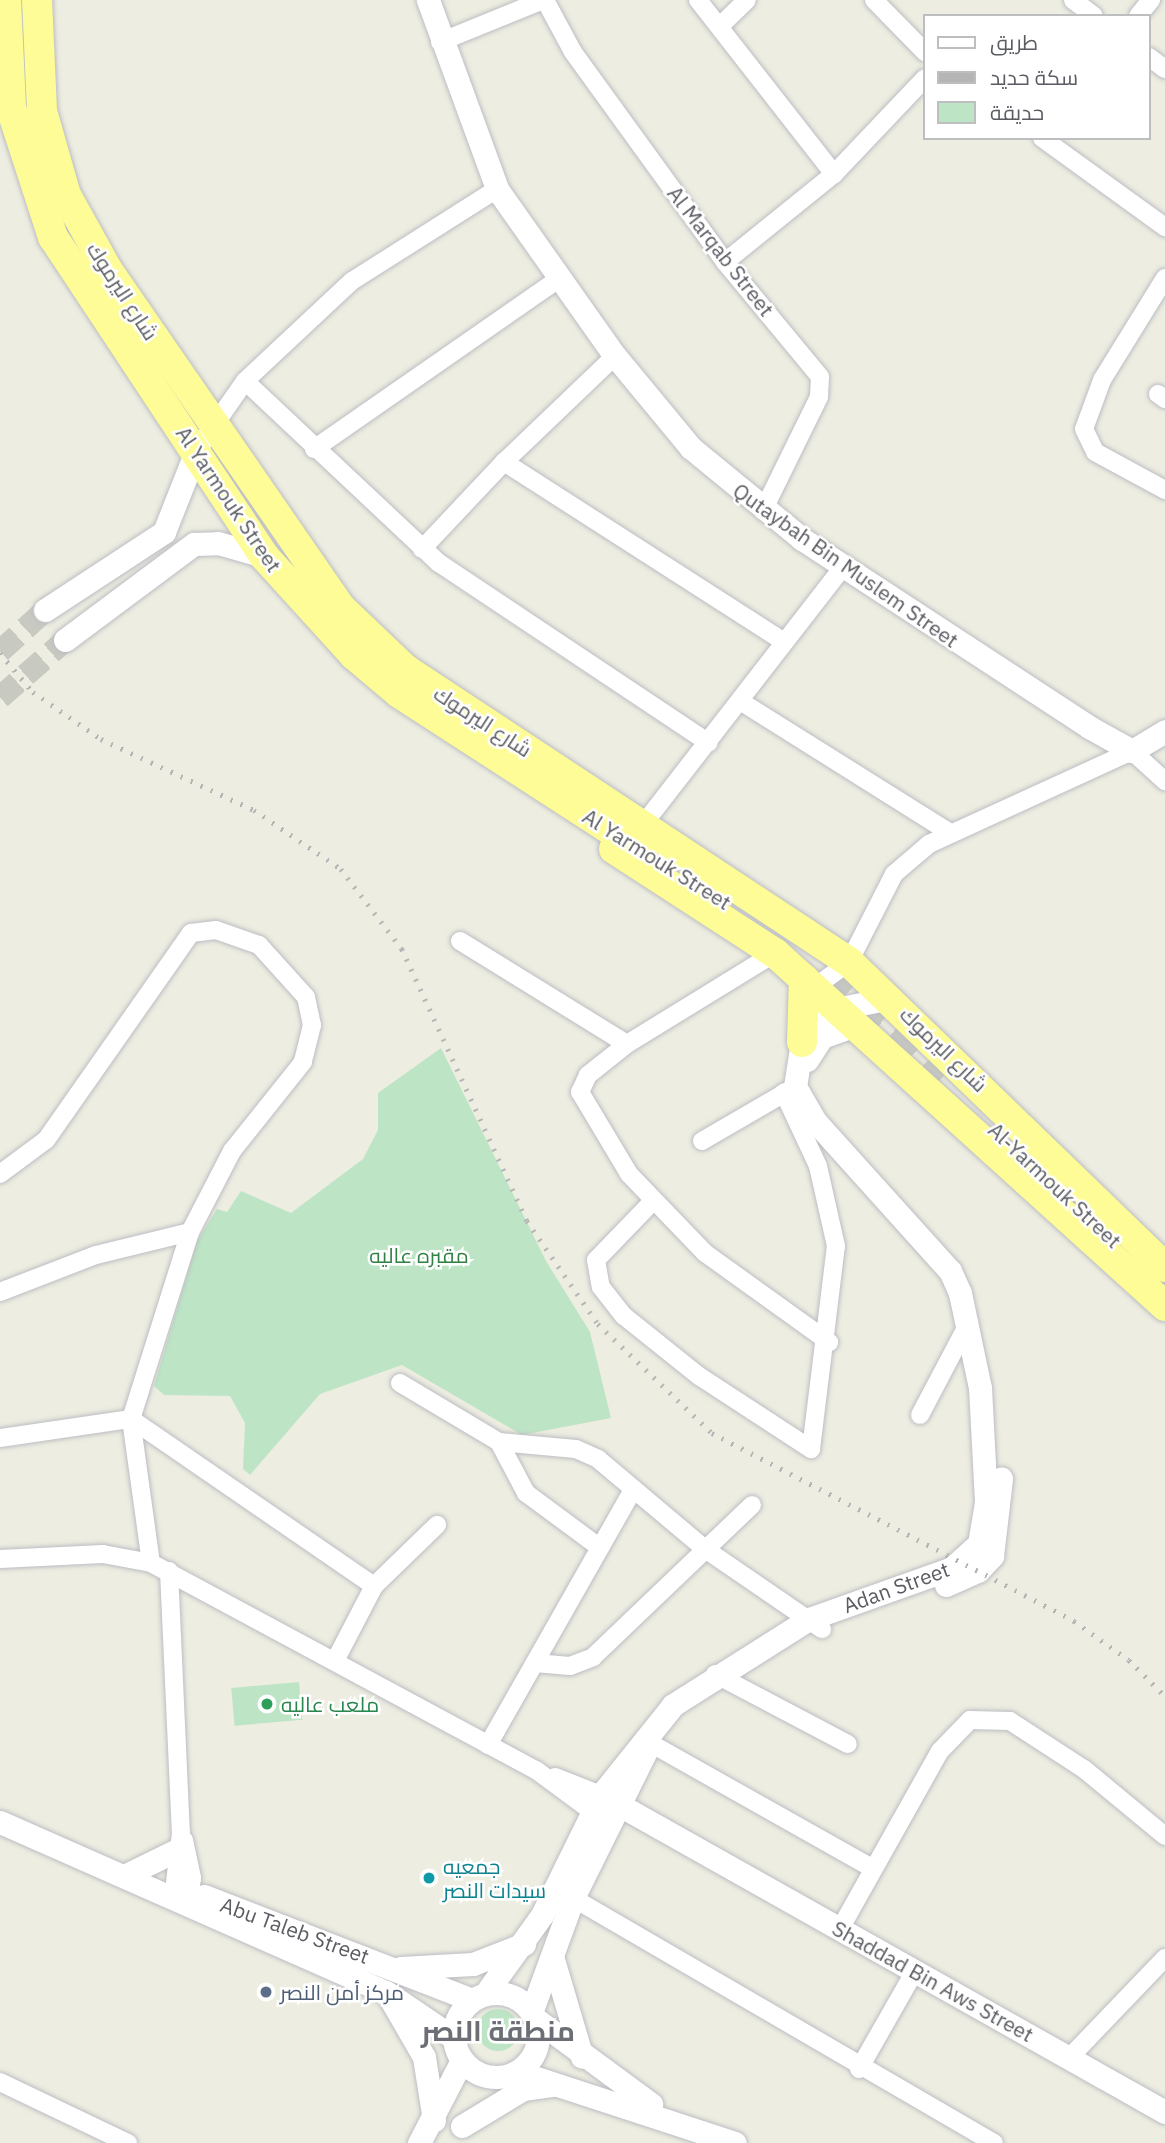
<!DOCTYPE html>
<meta charset="utf-8">
<style>
body{margin:0}
#map{position:relative;width:1165px;height:2143px;overflow:hidden;background:#edede1;font-family:"IBM Plex Sans",Cairo,sans-serif}
div>[style]{position:absolute}
[style*='--x']{left:calc(var(--x)*1px);top:calc(var(--y)*1px);width:calc(var(--w)*1px);rotate:calc(var(--a)*1deg)}
.green>*{inset:0;background:#bde5c5;transform-origin:0 0}
.round{border-radius:50%}
.tertiary-tunnel>*{height:23px;margin-top:-11.5px;transform-origin:0;background:repeating-linear-gradient(90deg,#c8c9c1 0 23px,transparent 0 34px)}
.trunk-tunnel>*{height:30px;margin-top:-15px;transform-origin:0;background:repeating-linear-gradient(90deg,#c8c9c1 0 30px,transparent 0 45px)}
.roads{filter:drop-shadow(0 0 2px #bcbdc3) drop-shadow(0 0 2px #bcbdc3)}
.minor>*{height:18px;margin:-9px;padding:0 9px;transform-origin:9px;border-radius:9px;background:#fff}
.tertiary>*{height:23px;margin:-11.5px;padding:0 11.5px;transform-origin:11.5px;border-radius:11.5px;background:#fff}
.tertiary>.ring{margin:-11.5px;padding:0;box-sizing:content-box;background:none;border:23px solid #fff;border-radius:50%}
.trunk>*{height:30px;margin:-15px;padding:0 15px;transform-origin:15px;border-radius:15px;background:#fdfc96}
.rail>*{height:4.5px;margin-top:-2.25px;transform-origin:0;background:repeating-linear-gradient(90deg,#b5b5b6 0 2px,transparent 0 11px)}
.dots>*{width:19px;height:19px;translate:-50% -50%;box-sizing:border-box;border:4px solid #fff;border-radius:50%}
span{translate:-50% -50%;white-space:nowrap;text-align:center;line-height:1.15;-webkit-text-stroke:5px #fff;paint-order:stroke}
.street-label{font-size:21px;color:#5a5c62}
.park-label{font-size:21px;color:#328145}
.leisure-label{font-size:21px;color:#27864d}
.left{translate:0 -50%;text-align:left}
.culture-label{font-size:21px;color:#0d838f}
.service-label{font-size:21px;color:#4e5e75}
.district-label{font-size:28px;color:#6b6e74;font-weight:700}
.legend{position:absolute;left:923px;top:14px;width:228px;height:126px;box-sizing:border-box;background:#fff;border:2px solid #bdbec0;margin:0;padding:9px 12px;list-style:none;font-size:21px;color:#5a5c62}
.legend li{display:flex;align-items:center;gap:14px;height:35px}
.legend b{width:35px;border:2px solid #bdbec0}
</style>
<div id="map">
<div class="green">
<i style="clip-path:polygon(441px 1048px,546px 1261px,590px 1332px,611px 1418px,522px 1435px,402px 1365px,320px 1394px,250px 1475px,243px 1469px,245px 1423px,230px 1396px,164px 1395px,154px 1386px,197px 1241px,217px 1209px,227px 1212px,241px 1191px,291px 1213px,363px 1159px,378px 1130px,378px 1093px)"></i>
<i style="left:299px;top:1682px;width:38px;height:68px;rotate:85deg"></i>
<i class="round" style="left:477px;top:2009px;width:42px;height:42px"></i>
</div>
<div class="tertiary-tunnel">
<i style="--x:0;--y:651;--w:61;--a:-42.3"></i>
<i style="--x:0;--y:697;--w:86;--a:-41.2"></i>
</div>
<div class="trunk-tunnel">
<i style="--x:826;--y:972;--w:157;--a:42.4"></i>
</div>
<div class="roads">
<div class="minor">
<i style="--x:545;--y:0;--w:59;--a:61.7"></i>
<i style="--x:573;--y:52;--w:259;--a:54.1"></i>
<i style="--x:725;--y:262;--w:149;--a:50.4"></i>
<i style="--x:820;--y:377;--w:20;--a:93"></i>
<i style="--x:819;--y:397;--w:127;--a:116.2"></i>
<i style="--x:698;--y:0;--w:221;--a:52"></i>
<i style="--x:874;--y:0;--w:73;--a:45.6"></i>
<i style="--x:1073;--y:0;--w:26;--a:37"></i>
<i style="--x:1138;--y:16;--w:21;--a:-51"></i>
<i style="--x:720;--y:26;--w:37;--a:-44"></i>
<i style="--x:440;--y:42;--w:111;--a:-22.2"></i>
<i style="--x:1149;--y:57;--w:20;--a:37"></i>
<i style="--x:1042;--y:138;--w:152;--a:35.9"></i>
<i style="--x:725;--y:262;--w:140;--a:-38.9"></i>
<i style="--x:834;--y:174;--w:132;--a:-46.5"></i>
<i style="--x:1165;--y:278;--w:120;--a:121.7"></i>
<i style="--x:1102;--y:380;--w:52;--a:110.2"></i>
<i style="--x:1084;--y:429;--w:25;--a:64"></i>
<i style="--x:1095;--y:452;--w:80;--a:28.5"></i>
<i style="--x:615;--y:356;--w:153;--a:136.3"></i>
<i style="--x:504;--y:462;--w:333;--a:32.7"></i>
<i style="--x:245;--y:381;--w:146;--a:-43.1"></i>
<i style="--x:352;--y:281;--w:172;--a:-32.4"></i>
<i style="--x:1158;--y:394;--w:9;--a:36"></i>
<i style="--x:213;--y:427;--w:56;--a:-55.2"></i>
<i style="--x:245;--y:381;--w:266;--a:43.2"></i>
<i style="--x:439;--y:563;--w:324;--a:33.7"></i>
<i style="--x:314;--y:449;--w:298;--a:-34.8"></i>
<i style="--x:422;--y:549;--w:120;--a:-46.7"></i>
<i style="--x:740;--y:701;--w:247;--a:32.1"></i>
<i style="--x:642;--y:826;--w:326;--a:-52.2"></i>
<i style="--x:460;--y:941;--w:196;--a:31.7"></i>
<i style="--x:775;--y:953;--w:174;--a:148.4"></i>
<i style="--x:627;--y:1044;--w:50;--a:141.5"></i>
<i style="--x:588;--y:1075;--w:19;--a:115"></i>
<i style="--x:580;--y:1092;--w:96;--a:59.1"></i>
<i style="--x:629;--y:1174;--w:110;--a:46.1"></i>
<i style="--x:705;--y:1253;--w:153;--a:35.7"></i>
<i style="--x:815;--y:987;--w:42;--a:-36.3"></i>
<i style="--x:849;--y:962;--w:99;--a:-62.9"></i>
<i style="--x:894;--y:874;--w:46;--a:-40.6"></i>
<i style="--x:929;--y:844;--w:223;--a:-24.6"></i>
<i style="--x:1132;--y:751;--w:45;--a:42.3"></i>
<i style="--x:702;--y:1141;--w:105;--a:-30.2"></i>
<i style="--x:0;--y:1174;--w:57;--a:-36.5"></i>
<i style="--x:46;--y:1140;--w:253;--a:-55"></i>
<i style="--x:191;--y:933;--w:25;--a:-7"></i>
<i style="--x:216;--y:930;--w:46;--a:19.2"></i>
<i style="--x:259;--y:945;--w:70;--a:47.9"></i>
<i style="--x:306;--y:997;--w:29;--a:78"></i>
<i style="--x:312;--y:1025;--w:38;--a:104"></i>
<i style="--x:303;--y:1062;--w:114;--a:128.6"></i>
<i style="--x:232;--y:1151;--w:91;--a:117.4"></i>
<i style="--x:190;--y:1232;--w:196;--a:107.5"></i>
<i style="--x:131;--y:1419;--w:145;--a:82.1"></i>
<i style="--x:653;--y:1201;--w:82;--a:134"></i>
<i style="--x:596;--y:1260;--w:27;--a:80"></i>
<i style="--x:601;--y:1287;--w:37;--a:52"></i>
<i style="--x:624;--y:1316;--w:96;--a:38.7"></i>
<i style="--x:699;--y:1376;--w:134;--a:33.1"></i>
<i style="--x:811;--y:1449;--w:205;--a:-83"></i>
<i style="--x:836;--y:1246;--w:82;--a:-102.7"></i>
<i style="--x:818;--y:1166;--w:81;--a:-115"></i>
<i style="--x:0;--y:1292;--w:103;--a:-21.1"></i>
<i style="--x:96;--y:1255;--w:97;--a:-13.7"></i>
<i style="--x:400;--y:1383;--w:115;--a:30.8"></i>
<i style="--x:499;--y:1442;--w:77;--a:5.2"></i>
<i style="--x:576;--y:1449;--w:24;--a:24"></i>
<i style="--x:598;--y:1459;--w:140;--a:40.1"></i>
<i style="--x:705;--y:1549;--w:142;--a:34.4"></i>
<i style="--x:920;--y:1415;--w:105;--a:-62.2"></i>
<i style="--x:0;--y:1438;--w:132;--a:-8.3"></i>
<i style="--x:131;--y:1419;--w:295;--a:34.5"></i>
<i style="--x:499;--y:1442;--w:58;--a:62.1"></i>
<i style="--x:526;--y:1493;--w:91;--a:36.5"></i>
<i style="--x:0;--y:1559;--w:103;--a:-2.8"></i>
<i style="--x:103;--y:1554;--w:49;--a:10.6"></i>
<i style="--x:151;--y:1563;--w:437;--a:28.3"></i>
<i style="--x:536;--y:1770;--w:71;--a:36.4"></i>
<i style="--x:169;--y:1571;--w:262;--a:87.4"></i>
<i style="--x:181;--y:1833;--w:66;--a:96.9"></i>
<i style="--x:336;--y:1659;--w:82;--a:-62.5"></i>
<i style="--x:374;--y:1586;--w:88;--a:-44.1"></i>
<i style="--x:535;--y:1663;--w:35;--a:5"></i>
<i style="--x:570;--y:1666;--w:25;--a:-21"></i>
<i style="--x:593;--y:1657;--w:220;--a:-43.7"></i>
<i style="--x:715;--y:1674;--w:150;--a:27.8"></i>
<i style="--x:650;--y:1743;--w:253;--a:29.4"></i>
<i style="--x:488;--y:1745;--w:291;--a:-60.4"></i>
<i style="--x:555;--y:1777;--w:49;--a:21.4"></i>
<i style="--x:184;--y:1840;--w:39;--a:78"></i>
<i style="--x:192;--y:1878;--w:28;--a:98"></i>
<i style="--x:573;--y:1898;--w:487;--a:30.2"></i>
<i style="--x:840;--y:1929;--w:204;--a:-60.7"></i>
<i style="--x:940;--y:1751;--w:43;--a:-45.9"></i>
<i style="--x:970;--y:1720;--w:40;--a:1.4"></i>
<i style="--x:1010;--y:1721;--w:88;--a:33"></i>
<i style="--x:1084;--y:1769;--w:105;--a:39.6"></i>
<i style="--x:1070;--y:2057;--w:137;--a:-46.2"></i>
<i style="--x:859;--y:2069;--w:113;--a:-60.3"></i>
<i style="--x:0;--y:2082;--w:142;--a:25.5"></i>
</div>
<div class="tertiary">
<i style="--x:428;--y:0;--w:201;--a:69.9"></i>
<i style="--x:497;--y:189;--w:204;--a:54.8"></i>
<i style="--x:615;--y:356;--w:119;--a:50.4"></i>
<i style="--x:691;--y:448;--w:144;--a:39.3"></i>
<i style="--x:802;--y:539;--w:343;--a:33.2"></i>
<i style="--x:1089;--y:727;--w:49;--a:29.2"></i>
<i style="--x:1132;--y:751;--w:39;--a:-31"></i>
<i style="--x:45;--y:610;--w:142;--a:-33.2"></i>
<i style="--x:164;--y:532;--w:98;--a:-68.4"></i>
<i style="--x:65;--y:640;--w:161;--a:-36.7"></i>
<i style="--x:194;--y:544;--w:24;--a:-2"></i>
<i style="--x:218;--y:543;--w:48;--a:15.8"></i>
<i style="--x:807;--y:1060;--w:27;--a:-57"></i>
<i style="--x:822;--y:1037;--w:37;--a:-20"></i>
<i style="--x:946;--y:1585;--w:35;--a:-24"></i>
<i style="--x:978;--y:1571;--w:21;--a:-47"></i>
<i style="--x:992;--y:1556;--w:78;--a:-83.3"></i>
<i style="--x:607;--y:1798;--w:640;--a:29.37"></i>
<i style="--x:0;--y:1822;--w:422;--a:23.8"></i>
<i style="--x:386;--y:1992;--w:82;--a:34.1"></i>
<i style="--x:126;--y:1875;--w:59;--a:-26.1"></i>
<i style="--x:204;--y:1896;--w:285;--a:21.2"></i>
<i style="--x:552;--y:1956;--w:105;--a:73.5"></i>
<i style="--x:401;--y:1968;--w:72;--a:-3.2"></i>
<i style="--x:473;--y:1964;--w:55;--a:-21.4"></i>
<i class="ring" style="left:454px;top:1993px;width:61px;height:61px"></i>
<i style="--x:486;--y:1993;--w:96;--a:-54.3"></i>
<i style="--x:542;--y:1915;--w:134;--a:-63.8"></i>
<i style="--x:601;--y:1795;--w:115;--a:-51.3"></i>
<i style="--x:673;--y:1705;--w:161;--a:-32.3"></i>
<i style="--x:809;--y:1619;--w:152;--a:-19.6"></i>
<i style="--x:952;--y:1568;--w:36;--a:-42"></i>
<i style="--x:979;--y:1544;--w:43;--a:-80.5"></i>
<i style="--x:986;--y:1502;--w:114;--a:-93"></i>
<i style="--x:980;--y:1388;--w:97;--a:-101.9"></i>
<i style="--x:960;--y:1293;--w:24;--a:-114"></i>
<i style="--x:950;--y:1271;--w:202;--a:-132"></i>
<i style="--x:815;--y:1121;--w:39;--a:-120"></i>
<i style="--x:795;--y:1087;--w:46;--a:-81.2"></i>
<i style="--x:802;--y:1042;--w:39;--a:-52"></i>
<i style="--x:826;--y:1011;--w:66;--a:-11.3"></i>
<i style="--x:390;--y:1998;--w:68;--a:60"></i>
<i style="--x:424;--y:2057;--w:64;--a:81"></i>
<i style="--x:532;--y:2010;--w:119;--a:-69.9"></i>
<i style="--x:573;--y:1898;--w:164;--a:-63.6"></i>
<i style="--x:537;--y:2020;--w:142;--a:36.4"></i>
<i style="--x:518;--y:2072;--w:228;--a:18.1"></i>
<i style="--x:462;--y:2126;--w:71;--a:-31.2"></i>
<i style="--x:523;--y:2089;--w:30;--a:-8"></i>
<i style="--x:419;--y:2143;--w:93;--a:-62.6"></i>
</div>
<div class="trunk">
<i style="--x:6;--y:0;--w:108;--a:87.3"></i>
<i style="--x:11;--y:108;--w:136;--a:72"></i>
<i style="--x:53;--y:237;--w:382;--a:56.5"></i>
<i style="--x:264;--y:556;--w:134;--a:47.7"></i>
<i style="--x:354;--y:655;--w:59;--a:40.2"></i>
<i style="--x:399;--y:693;--w:289;--a:32.9"></i>
<i style="--x:37;--y:0;--w:111;--a:87.4"></i>
<i style="--x:42;--y:111;--w:87;--a:74.1"></i>
<i style="--x:66;--y:195;--w:85;--a:61"></i>
<i style="--x:107;--y:269;--w:412;--a:55.4"></i>
<i style="--x:341;--y:608;--w:88;--a:43.6"></i>
<i style="--x:405;--y:669;--w:532;--a:33.42"></i>
<i style="--x:849;--y:962;--w:439;--a:44"></i>
<i style="--x:614;--y:849;--w:192;--a:32.9"></i>
<i style="--x:775;--y:953;--w:526;--a:42.15"></i>
<i style="--x:802;--y:1042;--w:63;--a:-88.2"></i>
</div>
</div>
<div class="rail">
<i style="--x:0;--y:653;--w:51;--a:49.8"></i>
<i style="--x:33;--y:692;--w:83;--a:34.7"></i>
<i style="--x:101;--y:739;--w:169;--a:24.9"></i>
<i style="--x:254;--y:810;--w:105;--a:34.1"></i>
<i style="--x:341;--y:869;--w:101;--a:52.7"></i>
<i style="--x:402;--y:949;--w:299;--a:65.3"></i>
<i style="--x:527;--y:1221;--w:125;--a:55.4"></i>
<i style="--x:598;--y:1324;--w:158;--a:43.7"></i>
<i style="--x:712;--y:1433;--w:408;--a:27.4"></i>
<i style="--x:1074;--y:1621;--w:67;--a:35.3"></i>
<i style="--x:1129;--y:1660;--w:51;--a:45"></i>
</div>
<div class="dots">
<i style="left:267px;top:1704px;background:#2e9e5b"></i>
<i style="left:429px;top:1878px;background:#0f9aa8"></i>
<i style="left:266px;top:1992px;background:#5c6f8a"></i>
</div>
<div class="street-label">
<span style="left:721px;top:251px;rotate:52deg">Al Marqab Street</span>
<span style="left:123px;top:291px;rotate:57deg">شارع اليرموك</span>
<span style="left:229px;top:499px;rotate:56deg">Al Yarmouk Street</span>
<span style="left:846px;top:565px;rotate:35deg">Qutaybah Bin Muslem Street</span>
<span style="left:483px;top:721px;rotate:33deg">شارع اليرموك</span>
<span style="left:657px;top:859px;rotate:32deg">Al Yarmouk Street</span>
<span style="left:944px;top:1049px;rotate:44deg">شارع اليرموك</span>
<span style="left:1055px;top:1185px;rotate:43deg">Al-Yarmouk Street</span>
<span style="left:896px;top:1587px;rotate:-20deg">Adan Street</span>
<span style="left:295px;top:1930px;rotate:20deg">Abu Taleb Street</span>
<span style="left:933px;top:1981px;rotate:29deg">Shaddad Bin Aws Street</span>
</div>
<div class="park-label">
<span style="left:419px;top:1255px">مقبره عاليه</span>
</div>
<div class="leisure-label">
<span class="left" style="left:281px;top:1704px">ملعب عاليه</span>
</div>
<div class="culture-label">
<span class="left" style="left:443px;top:1878px">جمعيه<br>سيدات النصر</span>
</div>
<div class="service-label">
<span class="left" style="left:280px;top:1992px">مركز أمن النصر</span>
</div>
<div class="district-label">
<span style="left:498px;top:2031px">منطقة النصر</span>
</div>
<ul class="legend">
<li><b style="height:9px;background:#fff"></b>طريق</li>
<li><b style="height:9px;background:#b5b5b6"></b>سكة حديد</li>
<li><b style="height:19px;background:#bde5c5"></b>حديقة</li>
</ul>
</div>
